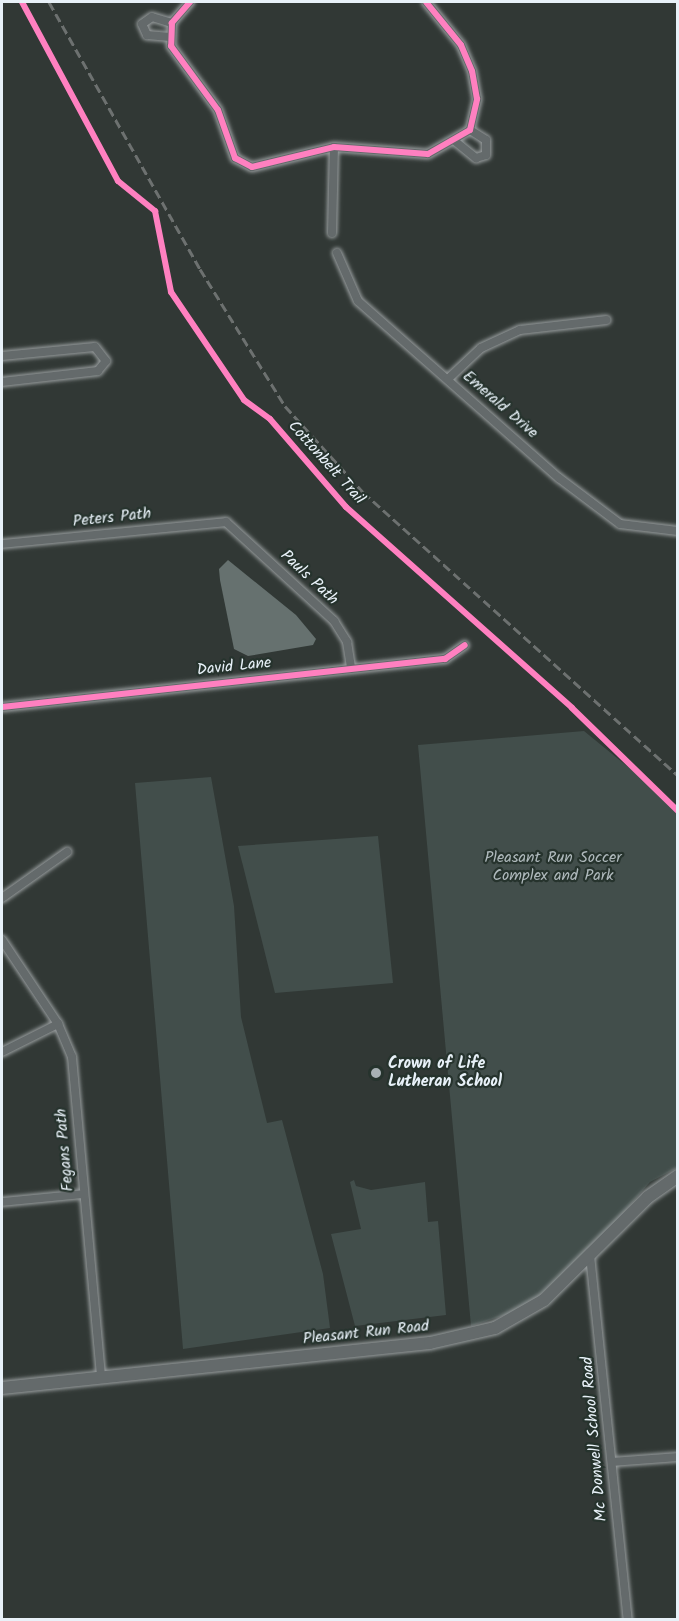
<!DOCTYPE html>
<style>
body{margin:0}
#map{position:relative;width:679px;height:1621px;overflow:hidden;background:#313835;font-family:Kalam,sans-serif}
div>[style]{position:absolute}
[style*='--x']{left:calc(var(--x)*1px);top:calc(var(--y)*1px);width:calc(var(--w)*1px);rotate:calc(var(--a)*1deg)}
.green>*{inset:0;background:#424e4b}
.water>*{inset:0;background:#66716f}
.roads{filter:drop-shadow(0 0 2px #989d9e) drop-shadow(0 0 2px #989d9e)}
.minor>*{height:8px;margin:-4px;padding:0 4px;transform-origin:4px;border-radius:4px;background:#646a6b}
.secondary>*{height:12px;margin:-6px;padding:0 6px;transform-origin:6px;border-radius:6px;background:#646a6b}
.rail>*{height:3px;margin-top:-1.5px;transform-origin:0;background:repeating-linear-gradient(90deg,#6d7170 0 9px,transparent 0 13.5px)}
.cycleway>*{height:6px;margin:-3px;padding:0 3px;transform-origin:3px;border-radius:3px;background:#ff80c0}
.dots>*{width:16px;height:16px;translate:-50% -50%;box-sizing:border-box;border:3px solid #26332d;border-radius:50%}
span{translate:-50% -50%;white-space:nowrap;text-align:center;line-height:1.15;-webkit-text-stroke:4.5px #26332d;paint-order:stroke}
.street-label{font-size:16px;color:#e8f1f8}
.park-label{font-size:16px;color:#afb9bc}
.poi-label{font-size:16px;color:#e8f1f8;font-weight:700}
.left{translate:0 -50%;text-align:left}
.frame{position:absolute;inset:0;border:3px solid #e8f1f8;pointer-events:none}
</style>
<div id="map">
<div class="green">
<i style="clip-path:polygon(584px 731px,677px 807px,677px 1168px,650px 1182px,601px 1239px,524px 1309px,471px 1326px,418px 745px)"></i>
<i style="clip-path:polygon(211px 777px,234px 906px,241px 1017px,267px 1123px,282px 1120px,323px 1274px,330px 1328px,183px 1349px,135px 783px)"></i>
<i style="clip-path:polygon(378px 836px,393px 983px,275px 993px,238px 846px)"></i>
<i style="clip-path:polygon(354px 1180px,356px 1186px,371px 1190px,425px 1182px,428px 1222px,438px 1221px,446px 1315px,355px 1326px,331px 1234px,361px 1229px,350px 1182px)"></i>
</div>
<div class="water">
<i style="clip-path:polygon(228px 560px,296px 615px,316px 639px,313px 645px,248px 656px,234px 649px,220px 580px,219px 569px)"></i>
</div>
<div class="roads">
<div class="minor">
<i style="--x:190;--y:2;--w:28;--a:131"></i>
<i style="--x:172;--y:23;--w:23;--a:92"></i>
<i style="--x:171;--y:46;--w:79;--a:53.7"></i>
<i style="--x:218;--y:110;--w:51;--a:70.5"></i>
<i style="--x:235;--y:158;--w:19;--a:28"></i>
<i style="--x:252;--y:167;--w:84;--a:-13.7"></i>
<i style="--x:334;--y:147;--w:94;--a:4.3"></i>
<i style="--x:428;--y:154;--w:48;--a:-29.7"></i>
<i style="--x:470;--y:130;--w:32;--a:-77"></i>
<i style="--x:477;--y:99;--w:28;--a:-100"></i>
<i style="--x:472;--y:71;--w:28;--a:-113"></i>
<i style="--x:461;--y:45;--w:55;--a:-129.1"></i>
<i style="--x:170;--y:37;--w:23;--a:-175"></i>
<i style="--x:147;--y:35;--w:12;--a:-114"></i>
<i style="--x:142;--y:24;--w:12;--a:-35"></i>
<i style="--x:152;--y:17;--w:21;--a:17"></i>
<i style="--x:456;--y:142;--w:26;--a:39"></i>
<i style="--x:476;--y:158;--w:10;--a:-17"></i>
<i style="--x:486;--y:155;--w:15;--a:-90"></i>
<i style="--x:486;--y:140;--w:19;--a:-148"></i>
<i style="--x:332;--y:233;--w:86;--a:-88.7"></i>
<i style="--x:337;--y:253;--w:52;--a:66.4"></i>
<i style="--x:358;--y:301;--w:268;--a:41.4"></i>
<i style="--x:559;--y:478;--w:76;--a:37"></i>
<i style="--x:620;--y:524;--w:58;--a:6.9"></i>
<i style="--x:2;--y:356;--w:93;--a:-5.5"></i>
<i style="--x:95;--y:347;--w:18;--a:52"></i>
<i style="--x:106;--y:361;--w:13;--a:129"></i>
<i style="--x:98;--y:371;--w:97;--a:173.5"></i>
<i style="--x:448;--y:379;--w:45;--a:-43.2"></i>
<i style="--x:481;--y:348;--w:43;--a:-24.8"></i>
<i style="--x:520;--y:330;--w:87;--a:-6.6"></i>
<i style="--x:2;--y:544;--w:225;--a:-5.6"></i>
<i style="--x:226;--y:522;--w:147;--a:42.5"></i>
<i style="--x:334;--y:621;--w:25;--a:58"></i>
<i style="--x:347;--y:642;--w:26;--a:81"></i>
<i style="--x:2;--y:707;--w:446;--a:-6.2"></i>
<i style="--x:445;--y:659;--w:24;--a:-35"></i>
<i style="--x:2;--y:898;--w:80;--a:-35.3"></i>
<i style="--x:2;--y:940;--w:101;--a:56.3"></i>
<i style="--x:58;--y:1024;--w:36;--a:67"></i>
<i style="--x:72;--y:1057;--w:321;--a:84.8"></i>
<i style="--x:2;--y:1052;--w:63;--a:-26.6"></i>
<i style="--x:2;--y:1202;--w:82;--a:-5.6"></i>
<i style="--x:590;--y:1255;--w:367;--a:84.1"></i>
<i style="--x:612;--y:1462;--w:66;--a:-4.3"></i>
</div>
<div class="secondary">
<i style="--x:2;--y:1388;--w:430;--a:-6"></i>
<i style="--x:430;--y:1343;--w:67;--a:-13"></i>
<i style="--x:495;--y:1328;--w:56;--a:-29.7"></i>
<i style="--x:544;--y:1300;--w:146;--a:-44.7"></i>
<i style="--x:648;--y:1197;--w:37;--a:-35"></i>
</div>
</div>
<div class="rail">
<i style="--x:49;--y:2;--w:307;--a:60.5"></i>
<i style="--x:200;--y:269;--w:161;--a:58.2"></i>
<i style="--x:285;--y:406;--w:116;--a:47.8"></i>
<i style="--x:363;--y:492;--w:424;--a:42"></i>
</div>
<div class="cycleway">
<i style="--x:22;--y:2;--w:203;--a:61.8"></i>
<i style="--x:118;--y:181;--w:48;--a:39"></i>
<i style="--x:155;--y:211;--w:83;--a:78.8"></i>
<i style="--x:171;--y:292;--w:130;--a:55.9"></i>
<i style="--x:244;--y:400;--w:32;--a:36"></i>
<i style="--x:270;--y:419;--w:116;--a:49.2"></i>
<i style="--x:346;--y:507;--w:302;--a:41.6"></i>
<i style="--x:572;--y:708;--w:148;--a:44.2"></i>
<i style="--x:190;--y:2;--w:28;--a:131"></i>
<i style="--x:172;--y:23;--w:23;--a:92"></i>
<i style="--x:171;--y:46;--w:79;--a:53.7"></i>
<i style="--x:218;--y:110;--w:51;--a:70.5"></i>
<i style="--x:235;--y:158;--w:19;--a:28"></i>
<i style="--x:252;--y:167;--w:84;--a:-13.7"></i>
<i style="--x:334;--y:147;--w:94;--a:4.3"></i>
<i style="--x:428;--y:154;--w:48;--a:-29.7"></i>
<i style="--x:470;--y:130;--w:32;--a:-77"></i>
<i style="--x:477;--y:99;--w:28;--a:-100"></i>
<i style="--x:472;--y:71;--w:28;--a:-113"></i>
<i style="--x:461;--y:45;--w:55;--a:-129.1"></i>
<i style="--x:2;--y:707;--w:446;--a:-6.2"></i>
<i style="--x:445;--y:659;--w:24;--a:-35"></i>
</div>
<div class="dots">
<i style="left:376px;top:1073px;background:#a8b0b4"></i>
</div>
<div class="street-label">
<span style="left:500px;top:405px;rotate:41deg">Emerald Drive</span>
<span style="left:326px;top:463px;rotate:48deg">Cottonbelt Trail</span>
<span style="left:112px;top:518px;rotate:-6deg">Peters Path</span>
<span style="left:309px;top:578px;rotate:43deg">Pauls Path</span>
<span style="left:234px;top:667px;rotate:-6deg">David Lane</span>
<span style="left:65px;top:1150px;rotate:-95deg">Fegans Path</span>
<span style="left:366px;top:1333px;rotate:-6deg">Pleasant Run Road</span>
<span style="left:595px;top:1439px;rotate:-95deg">Mc Donwell School Road</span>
</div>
<div class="park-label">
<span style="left:553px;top:867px">Pleasant Run Soccer<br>Complex and Park</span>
</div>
<div class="poi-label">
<span class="left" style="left:388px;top:1073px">Crown of Life<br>Lutheran School</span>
</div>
<div class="frame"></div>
</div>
